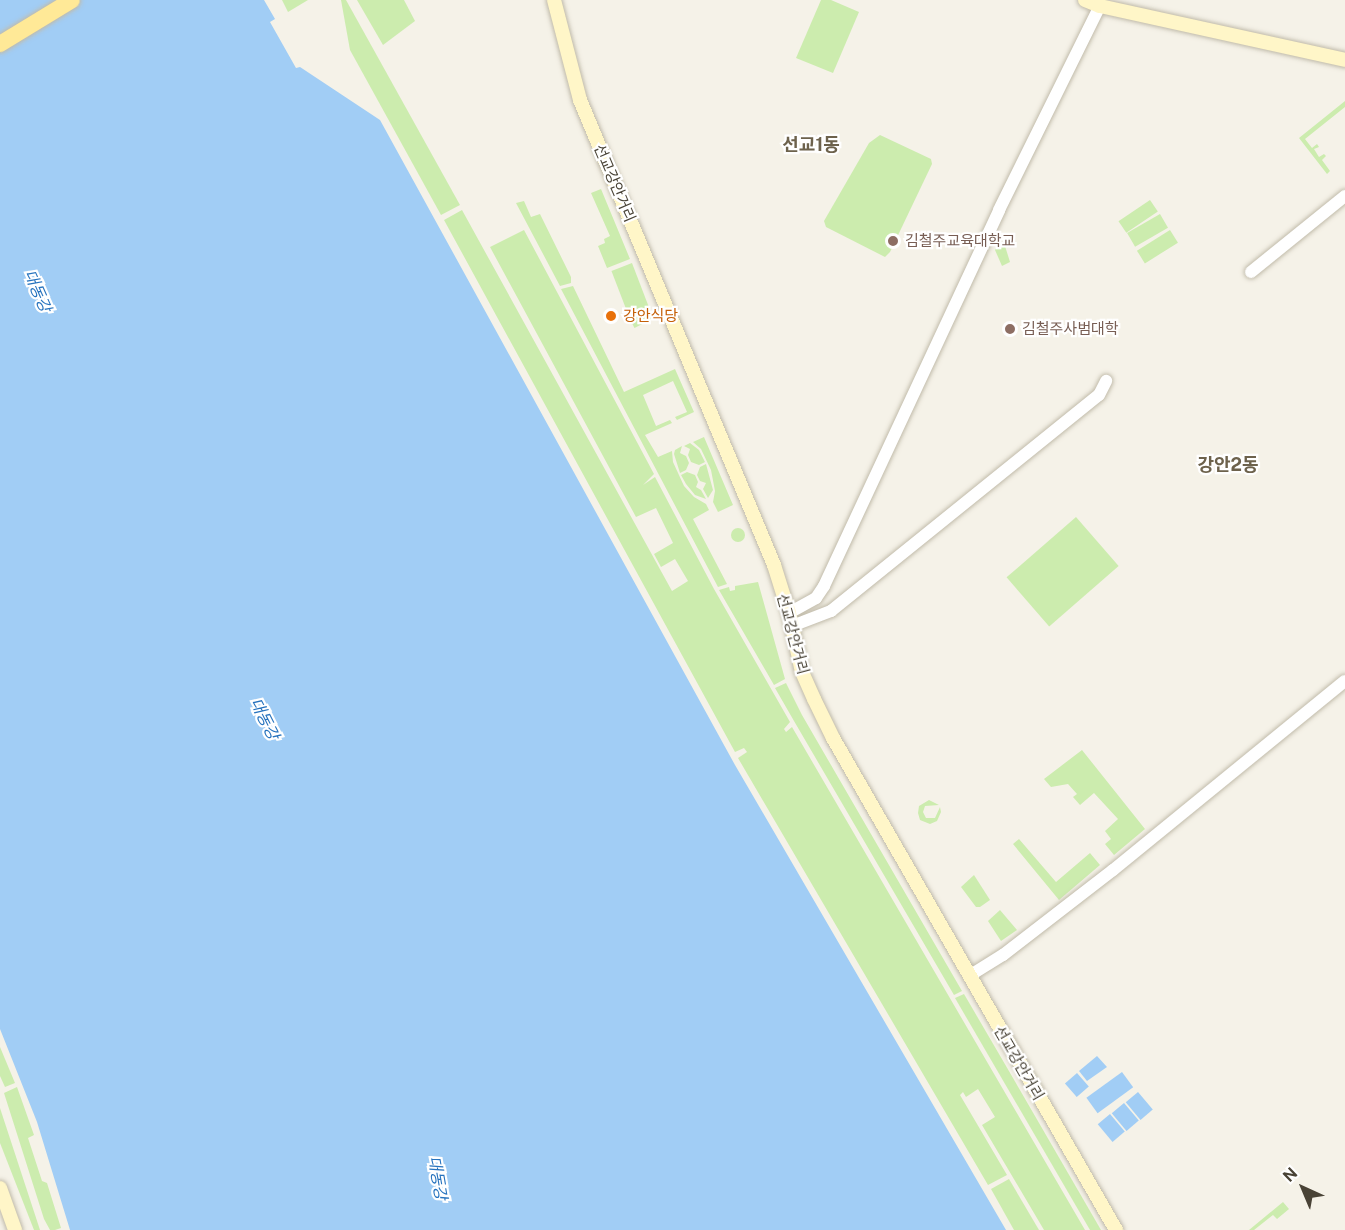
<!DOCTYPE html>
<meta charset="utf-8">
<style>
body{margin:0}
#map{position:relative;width:1345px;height:1230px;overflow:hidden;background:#f5f2e8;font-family:"Public Sans","Noto Sans KR",sans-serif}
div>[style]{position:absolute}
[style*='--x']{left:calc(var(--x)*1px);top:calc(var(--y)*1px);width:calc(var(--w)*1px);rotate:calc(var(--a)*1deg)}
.green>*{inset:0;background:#ccecae;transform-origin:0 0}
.round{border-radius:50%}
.water>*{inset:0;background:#a1cdf5;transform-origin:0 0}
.roads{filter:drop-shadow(0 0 2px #c1bbaa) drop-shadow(0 0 2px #c1bbaa)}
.tertiary>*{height:12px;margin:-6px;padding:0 6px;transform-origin:6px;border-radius:6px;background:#fff}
.secondary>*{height:14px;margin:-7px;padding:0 7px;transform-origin:7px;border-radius:7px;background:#fff6c8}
.primary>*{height:16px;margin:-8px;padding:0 8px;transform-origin:8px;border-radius:8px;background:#ffe997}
.dots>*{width:16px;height:16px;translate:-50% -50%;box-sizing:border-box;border:3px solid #fff;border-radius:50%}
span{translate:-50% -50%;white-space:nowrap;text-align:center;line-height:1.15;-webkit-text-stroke:4.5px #fff;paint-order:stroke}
.street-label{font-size:15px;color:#494336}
.education-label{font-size:15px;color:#785e54}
.left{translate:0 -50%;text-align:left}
.food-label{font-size:15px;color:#c56008}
.water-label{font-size:16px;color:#2773be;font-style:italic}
.quarter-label{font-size:18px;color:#6d624c;font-weight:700}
.north{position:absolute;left:1273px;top:1158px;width:60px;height:60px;-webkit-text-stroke:4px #fff;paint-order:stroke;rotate:316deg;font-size:16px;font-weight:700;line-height:24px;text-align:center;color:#494336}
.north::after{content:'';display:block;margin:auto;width:21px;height:27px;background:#494336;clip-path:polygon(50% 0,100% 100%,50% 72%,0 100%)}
</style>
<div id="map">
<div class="green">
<i style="clip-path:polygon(282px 0,308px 0,288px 12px)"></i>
<i style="clip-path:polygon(341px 0,346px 0,460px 205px,441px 215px,350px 50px)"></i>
<i style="clip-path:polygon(357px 0,404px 0,415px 21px,383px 45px)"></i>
<i style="clip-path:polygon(821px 0,831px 0,859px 12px,833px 73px,796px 58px)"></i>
<i style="clip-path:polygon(1345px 101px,1345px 107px,1305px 139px,1312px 148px,1317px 144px,1319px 147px,1314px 149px,1319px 157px,1324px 154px,1326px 156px,1322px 160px,1330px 171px,1327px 174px,1299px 138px)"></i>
<i style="clip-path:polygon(880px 135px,931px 159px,932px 164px,890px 252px,885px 257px,826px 227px,824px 221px,869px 143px)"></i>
<i style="clip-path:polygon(601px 189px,630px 259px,607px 268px,598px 246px,605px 243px,604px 239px,610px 236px,591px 193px)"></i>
<i style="left:1150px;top:200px;width:14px;height:38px;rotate:56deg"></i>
<i style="clip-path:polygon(524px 201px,531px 217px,540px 214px,571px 277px,571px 283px,560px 286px,516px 203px)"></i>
<i style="clip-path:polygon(462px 210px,672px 591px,688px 581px,675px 559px,661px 567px,654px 554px,673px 543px,656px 508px,636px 517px,490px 247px,524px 230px,654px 474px,643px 485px,655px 477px,714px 589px,790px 722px,784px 729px,786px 732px,792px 727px,1085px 1230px,1044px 1230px,982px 1125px,995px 1117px,978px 1089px,966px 1097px,963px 1092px,960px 1095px,1007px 1175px,988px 1185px,738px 758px,747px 752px,744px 748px,735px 752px,444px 220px)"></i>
<i style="left:1160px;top:214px;width:16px;height:38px;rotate:60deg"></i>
<i style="left:1170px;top:230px;width:15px;height:39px;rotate:58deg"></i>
<i style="clip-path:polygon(998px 243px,1005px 246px,1010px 262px,1002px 266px,995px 250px)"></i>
<i style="left:632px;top:263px;width:47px;height:22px;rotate:69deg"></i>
<i style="clip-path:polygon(573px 286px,624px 392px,675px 369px,694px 412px,677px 420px,675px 417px,687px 412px,673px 381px,643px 395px,656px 426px,670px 420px,672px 423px,645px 435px,658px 457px,672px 451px,673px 462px,684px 486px,694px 497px,706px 504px,709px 510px,693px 519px,727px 584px,718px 587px,561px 289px)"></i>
<i style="left:650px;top:310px;width:9px;height:22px;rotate:63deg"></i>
<i style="clip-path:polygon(704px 437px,733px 505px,718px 512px,713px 502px,715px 491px,711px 470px,701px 449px,693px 442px)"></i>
<i style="clip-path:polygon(690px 443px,699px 450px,705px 462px,699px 465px,691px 462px,688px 455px,690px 449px,684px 446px)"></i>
<i style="clip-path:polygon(682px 446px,680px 453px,686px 456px,689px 463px,686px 470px,680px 473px,674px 454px,675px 450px)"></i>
<i style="clip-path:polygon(706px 464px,713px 490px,708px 498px,703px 489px,706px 483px,700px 481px,697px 475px,700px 467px)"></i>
<i style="clip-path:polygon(687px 472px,695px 475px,698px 482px,696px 487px,701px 490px,706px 499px,695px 495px,686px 484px,681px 475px)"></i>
<i style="left:1076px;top:517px;width:65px;height:92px;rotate:49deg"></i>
<i class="round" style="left:731px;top:528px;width:14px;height:14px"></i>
<i style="clip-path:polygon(758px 582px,785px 679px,774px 685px,719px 590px,729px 587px,730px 591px,735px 590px,735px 586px)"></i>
<i style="clip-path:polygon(786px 683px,802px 715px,962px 991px,954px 995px,794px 721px,775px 688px)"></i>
<i style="clip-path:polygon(1082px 750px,1145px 829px,1114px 855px,1105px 844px,1111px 839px,1105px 831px,1118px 819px,1094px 793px,1080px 805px,1073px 797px,1077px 794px,1068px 784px,1051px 787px,1044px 779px)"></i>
<i style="clip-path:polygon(929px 800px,939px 805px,925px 806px,923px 812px,926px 818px,935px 818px,940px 807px,941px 812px,937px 821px,930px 824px,920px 820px,918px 813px,919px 806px)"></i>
<i style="clip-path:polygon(1019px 839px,1056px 882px,1090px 853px,1100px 865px,1059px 900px,1013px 844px)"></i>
<i style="clip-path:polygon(974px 875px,990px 900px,980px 907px,976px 907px,961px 887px)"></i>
<i style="clip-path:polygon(1000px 910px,1017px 930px,1001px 941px,988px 921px)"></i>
<i style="clip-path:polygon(964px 994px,1013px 1078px,1101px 1230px,1090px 1230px,955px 998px)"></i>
<i style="clip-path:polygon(0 1047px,15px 1083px,5px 1087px,0 1076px)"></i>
<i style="clip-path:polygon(17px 1087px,34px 1135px,28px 1138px,42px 1181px,47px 1183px,61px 1228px,55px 1230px,50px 1230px,44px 1219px,4px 1093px)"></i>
<i style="clip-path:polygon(0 1108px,40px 1230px,34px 1230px,0 1143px)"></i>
<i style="clip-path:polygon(1009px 1179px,1039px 1230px,1014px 1230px,991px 1189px)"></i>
<i style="clip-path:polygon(1283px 1202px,1289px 1209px,1277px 1219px,1273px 1215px,1254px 1230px,1249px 1230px)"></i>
</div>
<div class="water">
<i style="clip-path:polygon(0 0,264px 0,275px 19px,270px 22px,296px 68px,300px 67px,380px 120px,735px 765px,1006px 1230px,70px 1230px,37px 1122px,0 1029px)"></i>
<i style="clip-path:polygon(1097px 1056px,1107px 1067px,1087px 1081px,1079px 1071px)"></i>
<i style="left:1122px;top:1072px;width:19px;height:44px;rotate:54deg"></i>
<i style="left:1077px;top:1073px;width:18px;height:16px;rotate:49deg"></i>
<i style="left:1138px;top:1092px;width:23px;height:16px;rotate:50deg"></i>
<i style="left:1124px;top:1103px;width:23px;height:16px;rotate:50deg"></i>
<i style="left:1110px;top:1114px;width:23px;height:16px;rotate:50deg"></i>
</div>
<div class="roads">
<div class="tertiary">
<i style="--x:1251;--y:272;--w:121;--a:-39"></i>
<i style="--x:789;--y:613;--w:31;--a:-29"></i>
<i style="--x:816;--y:598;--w:14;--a:-56"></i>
<i style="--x:824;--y:586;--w:415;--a:-65"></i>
<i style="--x:999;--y:210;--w:228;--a:-63.7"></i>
<i style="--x:792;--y:626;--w:42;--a:-21"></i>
<i style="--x:831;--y:611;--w:344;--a:-38.9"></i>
<i style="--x:1099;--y:395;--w:16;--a:-63"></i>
<i style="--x:969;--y:976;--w:40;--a:-32"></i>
<i style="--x:1003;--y:955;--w:139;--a:-37.7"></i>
<i style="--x:1113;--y:870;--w:299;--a:-39.2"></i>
</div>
<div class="secondary">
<i style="--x:554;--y:0;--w:103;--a:75.4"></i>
<i style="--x:580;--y:100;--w:504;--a:67.35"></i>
<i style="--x:774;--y:565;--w:50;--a:72.6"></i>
<i style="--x:789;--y:613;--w:60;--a:77.6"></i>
<i style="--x:802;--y:672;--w:30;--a:66"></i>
<i style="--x:814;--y:699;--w:43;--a:64"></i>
<i style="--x:833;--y:738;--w:568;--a:60.09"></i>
<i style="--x:1085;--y:0;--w:16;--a:22"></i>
<i style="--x:1100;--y:6;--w:251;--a:12.4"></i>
<i style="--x:0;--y:1188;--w:45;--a:70.3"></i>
</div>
<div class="primary">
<i style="--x:0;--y:44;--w:84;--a:-31.4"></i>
</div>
</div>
<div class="dots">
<i style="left:893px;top:241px;background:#8d6e63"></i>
<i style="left:611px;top:316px;background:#e8710a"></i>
<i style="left:1010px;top:329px;background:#8d6e63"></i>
</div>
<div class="street-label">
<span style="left:615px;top:183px;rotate:67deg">선교강안거리</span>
<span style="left:793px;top:634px;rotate:75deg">선교강안거리</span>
<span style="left:1019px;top:1063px;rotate:60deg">선교강안거리</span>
</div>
<div class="education-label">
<span class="left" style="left:905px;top:241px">김철주교육대학교</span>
<span class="left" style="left:1022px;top:329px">김철주사범대학</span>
</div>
<div class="food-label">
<span class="left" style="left:623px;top:316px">강안식당</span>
</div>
<div class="water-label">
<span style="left:37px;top:291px;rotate:66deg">대동강</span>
<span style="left:264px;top:719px;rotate:63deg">대동강</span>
<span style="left:437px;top:1178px;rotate:80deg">대동강</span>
</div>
<div class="quarter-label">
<span style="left:811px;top:145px">선교1동</span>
<span style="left:1228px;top:465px">강안2동</span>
</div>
<div class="north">N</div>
</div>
